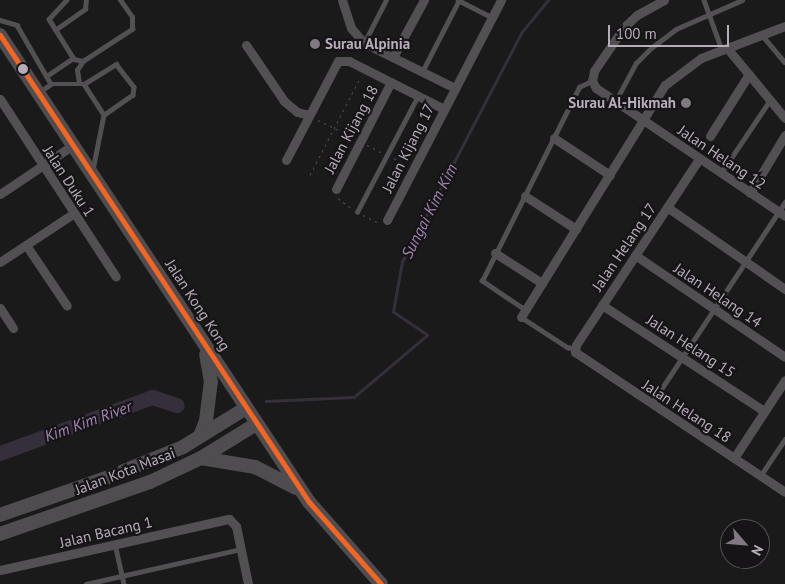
<!DOCTYPE html>
<style>
body{margin:0}
#map{position:relative;width:785px;height:584px;overflow:hidden;background:#1a1a1a;font-family:"PT Sans",sans-serif}
div>[style]{position:absolute}
[style*='--x']{left:calc(var(--x)*1px);top:calc(var(--y)*1px);width:calc(var(--w)*1px);rotate:calc(var(--a)*1deg)}
.stream>*{height:2.5px;margin:-1.25px;padding:0 1.25px;transform-origin:1.25px;border-radius:1.25px;background:#352e3b}
.river>*{height:15px;margin:-7.5px;padding:0 7.5px;transform-origin:7.5px;border-radius:7.5px;background:#352e3b}
.path>*{height:1px;margin-top:-0.5px;transform-origin:0;background:repeating-linear-gradient(90deg,#4e4b50 0 2.5px,transparent 0 6.5px)}
.service>*{height:4.5px;margin:-2.25px;padding:0 2.25px;transform-origin:2.25px;border-radius:2.25px;background:#535054}
.minor>*{height:9px;margin:-4.5px;padding:0 4.5px;transform-origin:4.5px;border-radius:4.5px;background:#535054}
.primary>*{height:14px;margin:-7px;padding:0 7px;transform-origin:7px;border-radius:7px;background:#504d50}
.bus-1>*{height:5px;margin:-2.5px;padding:0 2.5px;transform-origin:2.5px;border-radius:2.5px;background:#f26522}
.dots>*{width:14px;height:14px;translate:-50% -50%;box-sizing:border-box;border:2px solid #161416;border-radius:50%}
span{translate:-50% -50%;white-space:nowrap;text-align:center;line-height:1.15;-webkit-text-stroke:4.5px #161416;paint-order:stroke}
.poi-label{font-size:15px;color:#b7acba;font-weight:700}
.left{translate:0 -50%;text-align:left}
.right{translate:-100% -50%;text-align:right}
.street-label{font-size:15px;color:#b7acba}
.water-label{font-size:16px;color:#a086b2;font-style:italic}
.north{position:absolute;left:720px;top:519px;width:50px;height:50px;box-sizing:border-box;background:#161416;border:1px solid #565158;border-radius:50%;rotate:117deg;font-size:14px;font-weight:700;line-height:20px;text-align:center;color:#b7acba}
.north::after{content:'';display:block;margin:auto;width:18px;height:22px;background:#807982;clip-path:polygon(50% 0,100% 100%,50% 72%,0 100%)}
.scale{position:absolute;left:608px;top:25px;width:121px;height:22px;box-sizing:border-box;border:2px solid #b7acba;border-top:0;padding-left:6px;font-size:15px;line-height:18px;white-space:nowrap;color:#b7acba;-webkit-text-stroke:4px #161416;paint-order:stroke}
</style>
<div id="map">
<div class="stream">
<i style="--x:266;--y:401;--w:88;--a:-2.6"></i>
<i style="--x:354;--y:397;--w:96;--a:-40.3"></i>
<i style="--x:427;--y:335;--w:41;--a:-145.9"></i>
<i style="--x:393;--y:312;--w:51;--a:-79.8"></i>
<i style="--x:402;--y:262;--w:258;--a:-62.5"></i>
<i style="--x:521;--y:33;--w:43;--a:-50.7"></i>
</div>
<div class="river">
<i style="--x:0;--y:453;--w:162;--a:-20.2"></i>
<i style="--x:152;--y:397;--w:26;--a:18"></i>
</div>
<div class="path">
<i style="--x:340;--y:51;--w:7;--a:-124"></i>
<i style="--x:336;--y:45;--w:13;--a:-27"></i>
<i style="--x:318;--y:120;--w:39;--a:26"></i>
<i style="--x:367;--y:145;--w:16;--a:27"></i>
<i style="--x:394;--y:158;--w:14;--a:30"></i>
<i style="--x:310;--y:175;--w:111;--a:-62.7"></i>
<i style="--x:338;--y:198;--w:16;--a:38"></i>
<i style="--x:363;--y:215;--w:18;--a:27"></i>
</div>
<div class="service">
<i style="--x:67;--y:0;--w:26;--a:133"></i>
<i style="--x:49;--y:19;--w:47;--a:58"></i>
<i style="--x:74;--y:59;--w:9;--a:13"></i>
<i style="--x:458;--y:0;--w:38;--a:27"></i>
<i style="--x:704;--y:0;--w:53;--a:70.2"></i>
<i style="--x:0;--y:20;--w:18;--a:16"></i>
<i style="--x:17;--y:25;--w:68;--a:60"></i>
<i style="--x:55;--y:30;--w:37;--a:-35"></i>
<i style="--x:85;--y:9;--w:9;--a:-84"></i>
<i style="--x:762;--y:35;--w:35;--a:50"></i>
<i style="--x:364;--y:43;--w:48;--a:-62.9"></i>
<i style="--x:422;--y:72;--w:81;--a:-62.8"></i>
<i style="--x:48;--y:75;--w:30;--a:-34"></i>
<i style="--x:79;--y:83;--w:13;--a:-99"></i>
<i style="--x:77;--y:70;--w:11;--a:-56"></i>
<i style="--x:83;--y:61;--w:59;--a:-33.1"></i>
<i style="--x:132;--y:29;--w:12;--a:-90"></i>
<i style="--x:132;--y:17;--w:21;--a:-125"></i>
<i style="--x:84;--y:84;--w:38;--a:-32"></i>
<i style="--x:116;--y:64;--w:29;--a:52"></i>
<i style="--x:134;--y:87;--w:8;--a:97"></i>
<i style="--x:133;--y:95;--w:35;--a:145"></i>
<i style="--x:39;--y:92;--w:14;--a:-34"></i>
<i style="--x:51;--y:84;--w:33;--a:0"></i>
<i style="--x:84;--y:84;--w:37;--a:57"></i>
<i style="--x:104;--y:115;--w:56;--a:101.3"></i>
<i style="--x:615;--y:102;--w:44;--a:-61.7"></i>
<i style="--x:636;--y:63;--w:21;--a:-45"></i>
<i style="--x:651;--y:48;--w:31;--a:-37"></i>
<i style="--x:676;--y:29;--w:72;--a:-23.7"></i>
<i style="--x:721;--y:173;--w:88;--a:-56.1"></i>
<i style="--x:357;--y:212;--w:131;--a:-62.3"></i>
<i style="--x:525;--y:310;--w:52;--a:-146"></i>
<i style="--x:482;--y:281;--w:217;--a:-63.4"></i>
<i style="--x:579;--y:87;--w:14;--a:-25"></i>
<i style="--x:521;--y:317;--w:55;--a:33.1"></i>
<i style="--x:567;--y:347;--w:8;--a:14"></i>
<i style="--x:652;--y:403;--w:241;--a:-56.5"></i>
<i style="--x:761;--y:475;--w:43;--a:-56.3"></i>
<i style="--x:115;--y:544;--w:41;--a:77.3"></i>
<i style="--x:86;--y:584;--w:159;--a:-12.7"></i>
</div>
<div class="minor">
<i style="--x:342;--y:0;--w:29;--a:72"></i>
<i style="--x:351;--y:28;--w:20;--a:49"></i>
<i style="--x:364;--y:43;--w:102;--a:26.3"></i>
<i style="--x:664;--y:0;--w:31;--a:151"></i>
<i style="--x:637;--y:15;--w:18;--a:137"></i>
<i style="--x:624;--y:27;--w:53;--a:124.3"></i>
<i style="--x:594;--y:71;--w:10;--a:101"></i>
<i style="--x:592;--y:81;--w:8;--a:60"></i>
<i style="--x:596;--y:88;--w:228;--a:34.1"></i>
<i style="--x:246;--y:45;--w:68;--a:55.8"></i>
<i style="--x:284;--y:101;--w:17;--a:40"></i>
<i style="--x:297;--y:112;--w:12;--a:14"></i>
<i style="--x:727;--y:48;--w:91;--a:50.4"></i>
<i style="--x:393;--y:57;--w:65;--a:-61.5"></i>
<i style="--x:0;--y:99;--w:212;--a:56.9"></i>
<i style="--x:710;--y:136;--w:73;--a:-57.8"></i>
<i style="--x:554;--y:138;--w:67;--a:33.5"></i>
<i style="--x:699;--y:159;--w:223;--a:123.5"></i>
<i style="--x:576;--y:345;--w:7;--a:98"></i>
<i style="--x:575;--y:352;--w:252;--a:33.7"></i>
<i style="--x:286;--y:160;--w:112;--a:-62.3"></i>
<i style="--x:338;--y:61;--w:11;--a:0"></i>
<i style="--x:349;--y:61;--w:106;--a:26.8"></i>
<i style="--x:336;--y:189;--w:120;--a:-62.8"></i>
<i style="--x:750;--y:193;--w:68;--a:-58.9"></i>
<i style="--x:0;--y:194;--w:88;--a:-33.9"></i>
<i style="--x:525;--y:196;--w:61;--a:32.9"></i>
<i style="--x:667;--y:207;--w:144;--a:34.8"></i>
<i style="--x:387;--y:220;--w:248;--a:-62.6"></i>
<i style="--x:26;--y:245;--w:73;--a:56.1"></i>
<i style="--x:495;--y:253;--w:56;--a:32.6"></i>
<i style="--x:635;--y:255;--w:181;--a:34.2"></i>
<i style="--x:0;--y:262;--w:89;--a:-33.5"></i>
<i style="--x:602;--y:305;--w:194;--a:33.2"></i>
<i style="--x:0;--y:308;--w:24;--a:57"></i>
<i style="--x:521;--y:317;--w:273;--a:-58.2"></i>
<i style="--x:665;--y:85;--w:45;--a:-36.9"></i>
<i style="--x:701;--y:58;--w:90;--a:-20.9"></i>
<i style="--x:734;--y:458;--w:93;--a:-56.8"></i>
<i style="--x:0;--y:570;--w:235;--a:-12.6"></i>
<i style="--x:229;--y:519;--w:10;--a:45"></i>
<i style="--x:236;--y:526;--w:59;--a:78.3"></i>
</div>
<div class="primary">
<i style="--x:0;--y:35;--w:560;--a:56.51"></i>
<i style="--x:309;--y:502;--w:109;--a:48.7"></i>
<i style="--x:200;--y:436;--w:16;--a:-68"></i>
<i style="--x:206;--y:421;--w:39;--a:-83"></i>
<i style="--x:211;--y:382;--w:28;--a:-100"></i>
<i style="--x:201;--y:458;--w:55;--a:9.5"></i>
<i style="--x:255;--y:467;--w:46;--a:27.1"></i>
<i style="--x:0;--y:515;--w:115;--a:-19.2"></i>
<i style="--x:109;--y:477;--w:80;--a:-22.1"></i>
<i style="--x:183;--y:447;--w:74;--a:-31.8"></i>
<i style="--x:0;--y:534;--w:159;--a:-19.1"></i>
<i style="--x:150;--y:482;--w:56;--a:-25.2"></i>
<i style="--x:201;--y:458;--w:65;--a:-31.7"></i>
</div>
<div class="bus-1">
<i style="--x:0;--y:35;--w:560;--a:56.51"></i>
<i style="--x:309;--y:502;--w:109;--a:48.7"></i>
</div>
<div class="dots">
<i style="left:315px;top:44px;background:#807982"></i>
<i style="left:23px;top:69px;background:#b7acba"></i>
<i style="left:686px;top:103px;background:#807982"></i>
</div>
<div class="poi-label">
<span class="left" style="left:325px;top:44px">Surau Alpinia</span>
<span class="right" style="left:676px;top:103px">Surau Al-Hikmah</span>
</div>
<div class="street-label">
<span style="left:351px;top:129px;rotate:-62deg">Jalan Kijang 18</span>
<span style="left:408px;top:148px;rotate:-63deg">Jalan Kijang 17</span>
<span style="left:722px;top:157px;rotate:34deg">Jalan Helang 12</span>
<span style="left:69px;top:181px;rotate:57deg">Jalan Duku 1</span>
<span style="left:624px;top:247px;rotate:-56deg">Jalan Helang 17</span>
<span style="left:718px;top:295px;rotate:34deg">Jalan Helang 14</span>
<span style="left:198px;top:305px;rotate:57deg">Jalan Kong Kong</span>
<span style="left:691px;top:346px;rotate:33deg">Jalan Helang 15</span>
<span style="left:687px;top:411px;rotate:33deg">Jalan Helang 18</span>
<span style="left:125px;top:471px;rotate:-21deg">Jalan Kota Masai</span>
<span style="left:106px;top:532px;rotate:-13deg">Jalan Bacang 1</span>
</div>
<div class="water-label">
<span style="left:429px;top:211px;rotate:-63deg">Sungai Kim Kim</span>
<span style="left:88px;top:421px;rotate:-20deg">Kim Kim River</span>
</div>
<div class="north">N</div>
<div class="scale">100 m</div>
</div>
